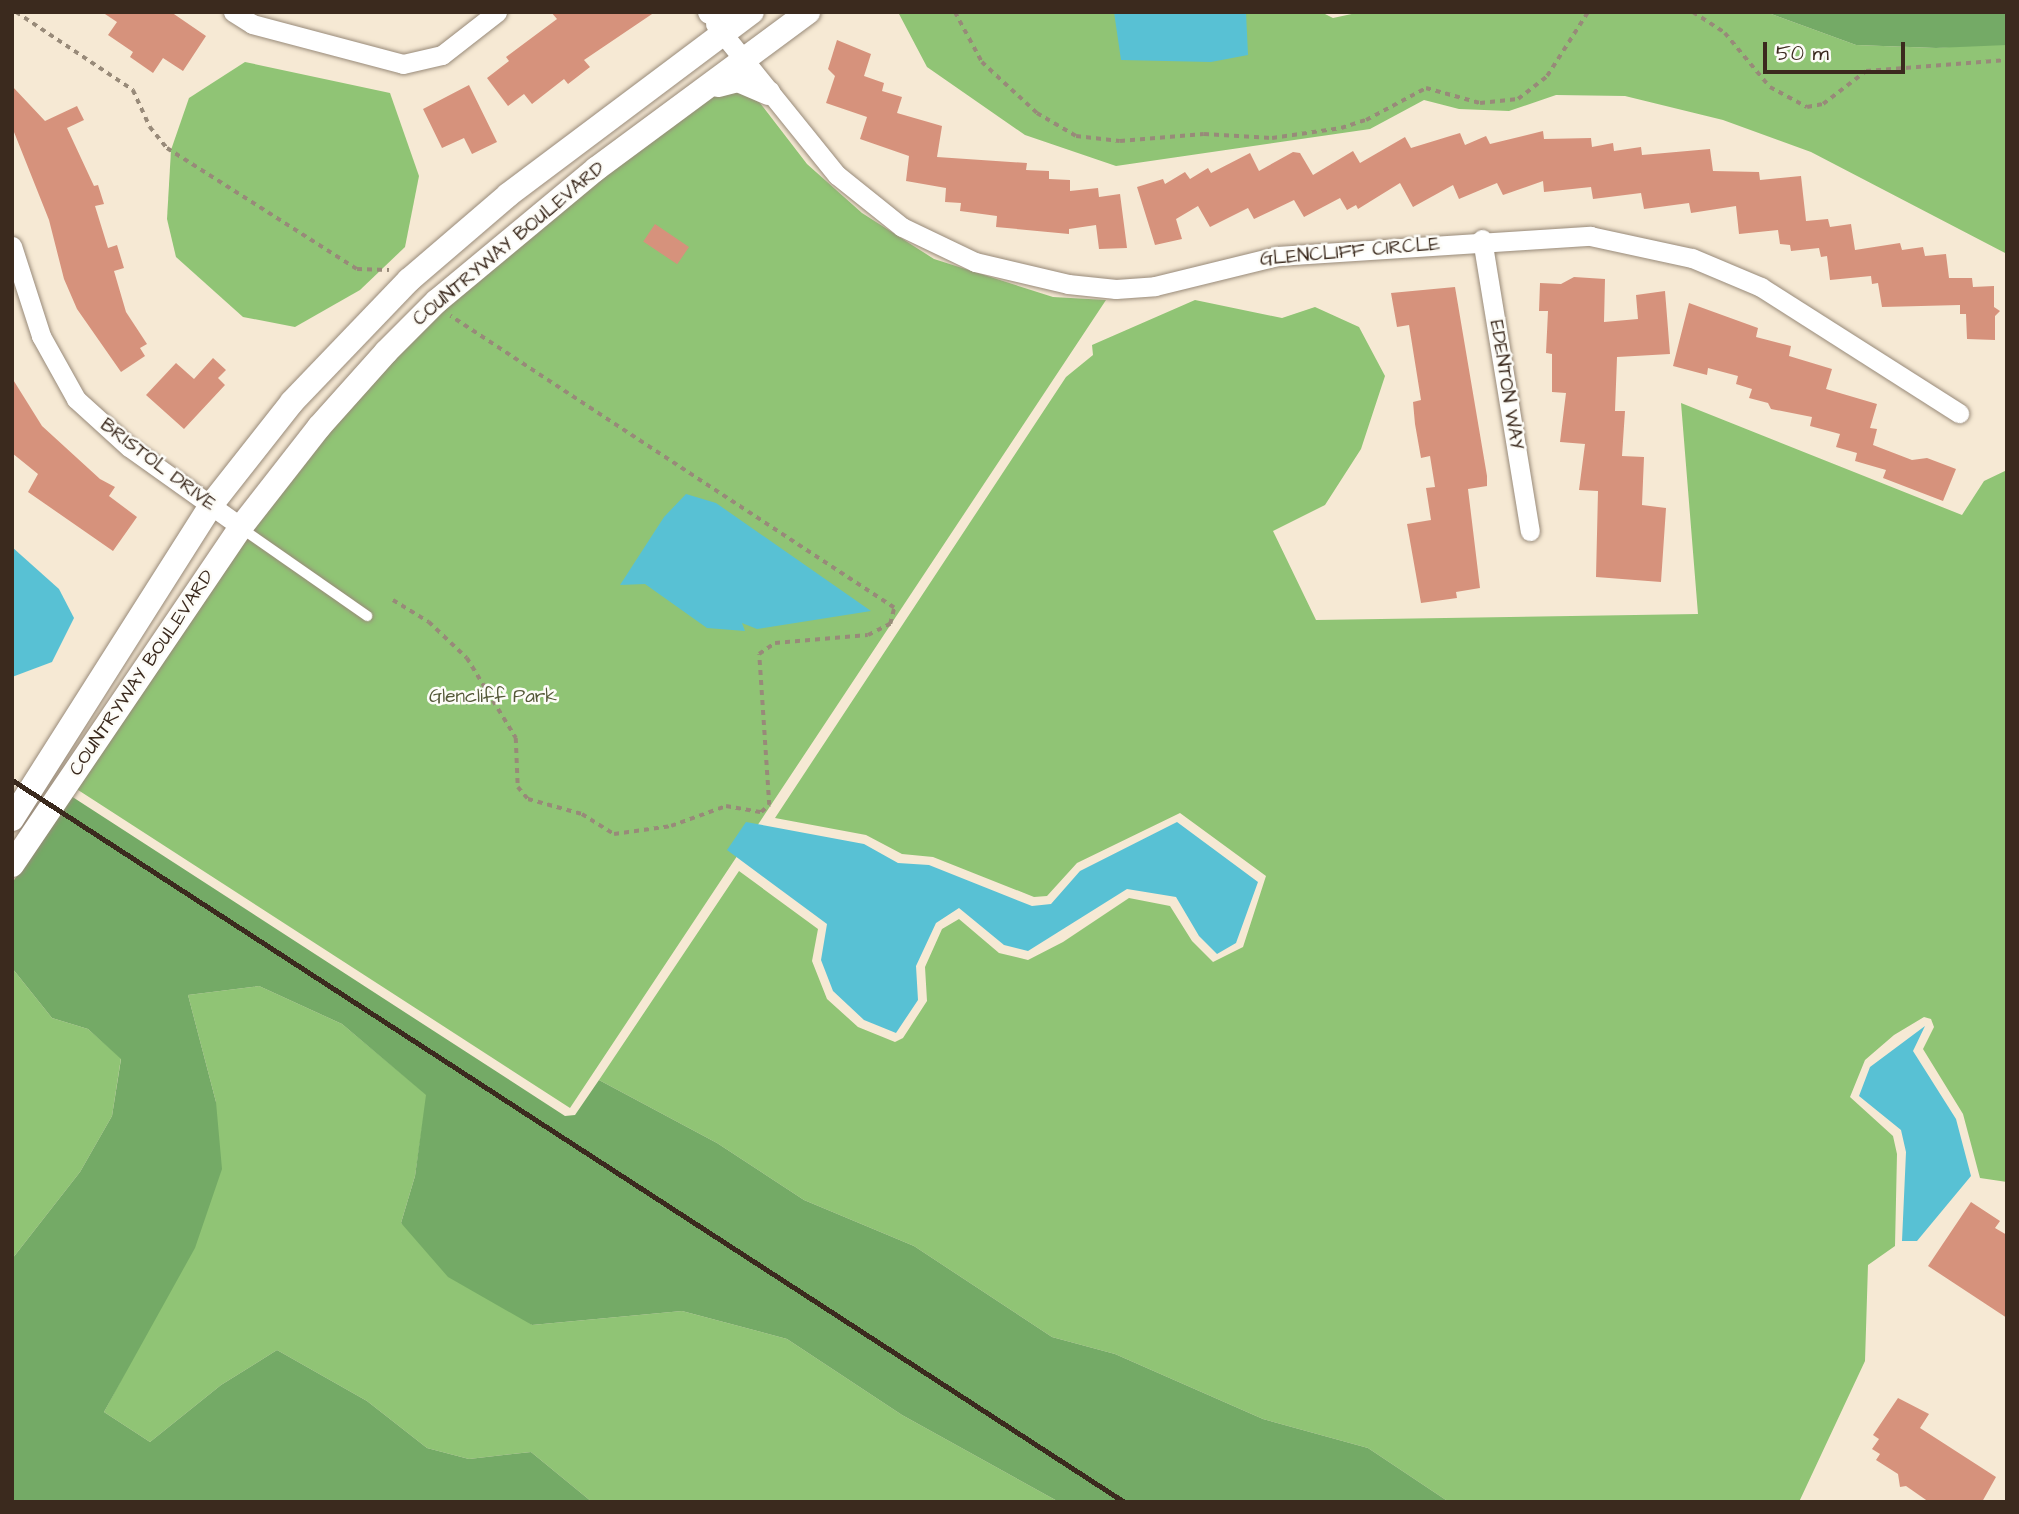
<!DOCTYPE html>
<style>
body{margin:0}
#map{position:relative;width:2019px;height:1514px;overflow:hidden;background:#f6e9d4;font-family:"Architects Daughter",sans-serif}
div>[style]{position:absolute}
[style*='--x']{left:calc(var(--x)*1px);top:calc(var(--y)*1px);width:calc(var(--w)*1px);rotate:calc(var(--a)*1deg)}
.green>*{inset:0;background:#90c475}
.forest>*{inset:0;background:#74aa66}
.water>*{inset:0;background:#58c1d4}
.building>*{inset:0;background:#d6927c;transform-origin:0 0}
.path>*{height:3.5px;margin-top:-1.75px;transform-origin:0;background:repeating-linear-gradient(90deg,#988a79 0 5px,transparent 0 10px)}
.roads{filter:drop-shadow(0 0 2px #988a79) drop-shadow(0 0 2px #988a79)}
.service>*{height:10px;margin:-5px;padding:0 5px;transform-origin:5px;border-radius:5px;background:#fff}
.minor>*{height:19px;margin:-9.5px;padding:0 9.5px;transform-origin:9.5px;border-radius:9.5px;background:#fff}
.tertiary>*{height:24px;margin:-12px;padding:0 12px;transform-origin:12px;border-radius:12px;background:#fff}
.rail>*{height:5px;margin:-2.5px;padding:0 2.5px;transform-origin:2.5px;border-radius:2.5px;background:#3b2a1e}
span{translate:-50% -50%;white-space:nowrap;text-align:center;line-height:1.15;-webkit-text-stroke:5px #fdfcf7;paint-order:stroke}
.street-label{font-size:19px;color:#3b2a1e}
.park-label{font-size:19px;color:#545838}
.frame{position:absolute;inset:0;border:14px solid #3b2a1e;pointer-events:none}
.scale{position:absolute;left:1763px;top:42px;width:142px;height:32px;box-sizing:border-box;border:4px solid #3b2a1e;border-top:0;padding-left:9px;font-size:21px;line-height:24px;white-space:nowrap;color:#3b2a1e;-webkit-text-stroke:5px #fdfcf7;paint-order:stroke}
</style>
<div id="map">
<div class="green">
<i style="clip-path:polygon(898px 12px,1321px 12px,1333px 18px,1361px 12px,1766px 12px,1856px 45px,1936px 48px,2001px 43px,2007px 45px,2007px 254px,1811px 152px,1723px 120px,1625px 96px,1556px 95px,1509px 111px,1459px 109px,1424px 100px,1370px 129px,1116px 166px,1025px 135px,927px 67px)"></i>
<i style="clip-path:polygon(245px 62px,390px 93px,419px 176px,405px 247px,360px 290px,295px 327px,243px 317px,176px 257px,167px 219px,171px 150px,189px 98px)"></i>
<i style="clip-path:polygon(731px 90px,750px 95px,760px 103px,807px 164px,862px 213px,934px 259px,1053px 297px,1106px 300px,570px 1108px,75px 788px,219px 575px,345px 411px,448px 304px,582px 194px,714px 95px)"></i>
<i style="clip-path:polygon(1195px 300px,1282px 318px,1315px 307px,1359px 327px,1385px 376px,1361px 449px,1325px 505px,1273px 531px,1316px 620px,1698px 614px,1681px 403px,1962px 515px,1984px 481px,2007px 470px,2007px 1182px,1980px 1178px,1963px 1114px,1923px 1049px,1934px 1027px,1931px 1019px,1924px 1017px,1894px 1035px,1865px 1060px,1850px 1097px,1893px 1136px,1897px 1154px,1895px 1246px,1868px 1265px,1865px 1361px,1799px 1502px,1449px 1502px,1368px 1448px,1263px 1419px,1115px 1354px,1052px 1337px,914px 1246px,804px 1200px,717px 1143px,599px 1080px,739px 871px,818px 929px,812px 961px,827px 999px,858px 1027px,895px 1042px,903px 1038px,927px 1001px,925px 967px,942px 929px,959px 919px,999px 953px,1028px 960px,1063px 942px,1129px 898px,1170px 906px,1192px 941px,1213px 962px,1243px 947px,1266px 876px,1180px 813px,1077px 863px,1047px 896px,1034px 897px,933px 857px,902px 854px,866px 835px,775px 818px,1066px 377px,1093px 355px,1092px 345px)"></i>
<i style="clip-path:polygon(12px 968px,52px 1018px,88px 1029px,121px 1058px,112px 1116px,80px 1172px,12px 1259px)"></i>
<i style="clip-path:polygon(259px 986px,342px 1024px,427px 1095px,415px 1176px,401px 1223px,532px 1325px,682px 1311px,787px 1339px,902px 1415px,1059px 1502px,592px 1502px,531px 1452px,469px 1459px,427px 1448px,367px 1401px,277px 1350px,221px 1385px,150px 1442px,104px 1412px,142px 1341px,216px 1102px,188px 995px)"></i>
</div>
<div class="forest">
<i style="clip-path:polygon(1766px 12px,2007px 12px,2007px 45px,1936px 48px,1856px 45px)"></i>
<i style="clip-path:polygon(71px 796px,565px 1116px,575px 1115px,599px 1080px,717px 1143px,804px 1200px,914px 1246px,1052px 1337px,1115px 1354px,1263px 1419px,1368px 1448px,1449px 1502px,1059px 1502px,902px 1415px,787px 1339px,682px 1311px,532px 1325px,448px 1277px,401px 1223px,415px 1176px,426px 1095px,342px 1024px,259px 986px,188px 995px,216px 1102px,222px 1169px,195px 1248px,104px 1412px,150px 1442px,221px 1385px,277px 1350px,367px 1401px,427px 1448px,469px 1459px,531px 1452px,592px 1502px,12px 1502px,12px 1259px,80px 1172px,112px 1116px,121px 1059px,88px 1029px,52px 1018px,12px 968px,12px 883px)"></i>
</div>
<div class="water">
<i style="clip-path:polygon(1114px 12px,1246px 12px,1248px 55px,1211px 62px,1121px 60px)"></i>
<i style="clip-path:polygon(686px 494px,716px 503px,871px 611px,757px 629px,742px 623px,745px 631px,707px 628px,645px 584px,620px 585px,664px 517px)"></i>
<i style="clip-path:polygon(12px 547px,59px 589px,74px 618px,52px 662px,12px 677px)"></i>
<i style="clip-path:polygon(746px 822px,864px 844px,898px 863px,929px 865px,1032px 906px,1051px 904px,1080px 871px,1177px 822px,1258px 882px,1236px 943px,1217px 954px,1199px 936px,1176px 897px,1127px 889px,1028px 951px,1004px 945px,959px 908px,936px 923px,916px 966px,918px 1000px,896px 1033px,864px 1020px,833px 991px,821px 960px,827px 924px,727px 850px)"></i>
<i style="clip-path:polygon(1925px 1026px,1913px 1051px,1956px 1119px,1971px 1176px,1917px 1241px,1902px 1241px,1906px 1152px,1901px 1130px,1859px 1096px,1870px 1067px)"></i>
</div>
<div class="building">
<i style="clip-path:polygon(102px 12px,171px 12px,206px 36px,183px 71px,163px 58px,153px 73px,130px 57px,133px 52px,108px 35px,117px 22px)"></i>
<i style="clip-path:polygon(551px 12px,655px 12px,584px 60px,590px 67px,568px 84px,564px 79px,532px 104px,524px 94px,508px 106px,487px 78px,509px 61px,506px 57px,557px 19px)"></i>
<i style="clip-path:polygon(837px 40px,871px 54px,864px 76px,884px 83px,882px 91px,902px 97px,897px 113px,942px 126px,937px 157px,1027px 163px,1026px 170px,1049px 171px,1049px 179px,1070px 180px,1070px 191px,1098px 188px,1099px 197px,1120px 194px,1127px 248px,1099px 249px,1096px 225px,1069px 229px,1069px 234px,996px 227px,997px 216px,960px 211px,961px 203px,945px 202px,946px 188px,906px 181px,909px 156px,860px 139px,867px 117px,826px 103px,835px 76px,828px 69px)"></i>
<i style="clip-path:polygon(469px 85px,497px 142px,472px 154px,464px 138px,442px 148px,423px 109px)"></i>
<i style="clip-path:polygon(12px 86px,45px 121px,77px 106px,84px 120px,67px 128px,94px 186px,98px 185px,104px 204px,95px 206px,108px 248px,117px 245px,124px 268px,114px 271px,126px 312px,147px 344px,140px 348px,145px 356px,121px 372px,77px 309px,64px 279px,49px 220px,12px 127px)"></i>
<i style="clip-path:polygon(1543px 131px,1544px 139px,1591px 138px,1592px 147px,1613px 143px,1614px 151px,1641px 147px,1642px 155px,1710px 149px,1713px 171px,1759px 172px,1760px 180px,1801px 176px,1806px 221px,1828px 219px,1830px 227px,1851px 224px,1855px 250px,1900px 243px,1902px 250px,1923px 247px,1925px 256px,1946px 254px,1949px 278px,1972px 278px,1973px 287px,1994px 286px,1994px 307px,2000px 311px,1995px 316px,1995px 340px,1967px 339px,1966px 314px,1960px 314px,1960px 305px,1882px 307px,1878px 283px,1872px 284px,1871px 276px,1830px 280px,1827px 256px,1821px 257px,1819px 248px,1791px 251px,1790px 245px,1780px 244px,1778px 230px,1739px 234px,1736px 206px,1691px 213px,1689px 203px,1644px 209px,1641px 193px,1593px 199px,1591px 187px,1544px 192px,1543px 181px,1503px 195px,1497px 183px,1459px 199px,1453px 185px,1413px 207px,1400px 183px,1358px 209px,1356px 205px,1347px 210px,1340px 198px,1304px 217px,1294px 200px,1254px 219px,1248px 208px,1210px 227px,1198px 206px,1176px 219px,1182px 239px,1155px 245px,1137px 187px,1163px 179px,1165px 184px,1185px 172px,1190px 179px,1208px 168px,1211px 173px,1250px 153px,1259px 171px,1293px 152px,1300px 153px,1313px 175px,1353px 151px,1360px 163px,1405px 137px,1411px 148px,1460px 133px,1465px 145px,1486px 136px,1490px 144px)"></i>
<i style="left:655px;top:224px;width:41px;height:21px;rotate:34deg"></i>
<i style="clip-path:polygon(1574px 277px,1605px 279px,1604px 322px,1638px 319px,1636px 295px,1665px 291px,1670px 354px,1617px 357px,1615px 411px,1625px 411px,1622px 456px,1644px 457px,1642px 505px,1666px 508px,1661px 582px,1596px 577px,1598px 491px,1579px 490px,1585px 444px,1560px 442px,1566px 393px,1552px 392px,1552px 354px,1546px 353px,1548px 311px,1539px 311px,1540px 283px,1561px 284px)"></i>
<i style="clip-path:polygon(1455px 287px,1487px 476px,1487px 486px,1468px 489px,1480px 588px,1456px 592px,1457px 598px,1421px 603px,1407px 524px,1431px 520px,1426px 488px,1435px 487px,1430px 456px,1421px 458px,1415px 424px,1413px 402px,1421px 400px,1409px 325px,1397px 327px,1391px 293px)"></i>
<i style="clip-path:polygon(1689px 303px,1758px 328px,1756px 337px,1791px 346px,1789px 356px,1832px 369px,1826px 389px,1877px 404px,1870px 428px,1877px 429px,1873px 445px,1912px 460px,1927px 458px,1956px 469px,1943px 501px,1883px 478px,1886px 470px,1855px 461px,1857px 453px,1836px 447px,1840px 434px,1810px 426px,1812px 417px,1771px 409px,1768px 403px,1749px 398px,1752px 389px,1736px 384px,1738px 376px,1708px 368px,1707px 375px,1673px 366px)"></i>
<i style="clip-path:polygon(213px 358px,226px 370px,218px 378px,225px 385px,184px 429px,146px 395px,176px 363px,194px 379px)"></i>
<i style="clip-path:polygon(12px 378px,42px 426px,100px 479px,115px 487px,109px 496px,137px 517px,113px 551px,28px 492px,38px 474px,12px 453px)"></i>
<i style="clip-path:polygon(1971px 1202px,2000px 1221px,1995px 1228px,2007px 1235px,2007px 1318px,1928px 1266px)"></i>
<i style="clip-path:polygon(1898px 1398px,1929px 1414px,1920px 1428px,1996px 1477px,1982px 1502px,1929px 1502px,1906px 1486px,1900px 1487px,1898px 1474px,1876px 1460px,1880px 1454px,1872px 1449px,1879px 1439px,1873px 1435px)"></i>
</div>
<div class="path">
<i style="--x:16;--y:12;--w:141;--a:33.7"></i>
<i style="--x:133;--y:90;--w:41;--a:65.3"></i>
<i style="--x:150;--y:127;--w:27;--a:51"></i>
<i style="--x:167;--y:148;--w:225;--a:32.5"></i>
<i style="--x:357;--y:269;--w:32;--a:2"></i>
<i style="--x:955;--y:12;--w:57;--a:61.6"></i>
<i style="--x:982;--y:62;--w:75;--a:42.8"></i>
<i style="--x:1037;--y:113;--w:45;--a:30.5"></i>
<i style="--x:1076;--y:136;--w:44;--a:6.5"></i>
<i style="--x:1120;--y:141;--w:84;--a:-4.8"></i>
<i style="--x:1204;--y:134;--w:68;--a:3.4"></i>
<i style="--x:1272;--y:138;--w:70;--a:-8.2"></i>
<i style="--x:1341;--y:128;--w:26;--a:-18"></i>
<i style="--x:1366;--y:120;--w:68;--a:-28.1"></i>
<i style="--x:1426;--y:88;--w:56;--a:15.5"></i>
<i style="--x:1480;--y:103;--w:38;--a:-6"></i>
<i style="--x:1518;--y:99;--w:37;--a:-38"></i>
<i style="--x:1547;--y:76;--w:76;--a:-57.4"></i>
<i style="--x:1693;--y:12;--w:38;--a:33"></i>
<i style="--x:1725;--y:33;--w:70;--a:50.2"></i>
<i style="--x:1770;--y:87;--w:42;--a:28.4"></i>
<i style="--x:1807;--y:107;--w:16;--a:-11"></i>
<i style="--x:1823;--y:104;--w:54;--a:-37.5"></i>
<i style="--x:1866;--y:71;--w:141;--a:-4.5"></i>
<i style="--x:393;--y:600;--w:42;--a:31.4"></i>
<i style="--x:429;--y:622;--w:52;--a:43.5"></i>
<i style="--x:467;--y:658;--w:94;--a:58.5"></i>
<i style="--x:516;--y:738;--w:49;--a:87.7"></i>
<i style="--x:518;--y:787;--w:16;--a:50"></i>
<i style="--x:528;--y:799;--w:56;--a:15.5"></i>
<i style="--x:582;--y:814;--w:38;--a:32"></i>
<i style="--x:614;--y:834;--w:58;--a:-8"></i>
<i style="--x:671;--y:826;--w:59;--a:-20"></i>
<i style="--x:726;--y:806;--w:36;--a:10"></i>
<i style="--x:761;--y:812;--w:11;--a:-41"></i>
<i style="--x:769;--y:805;--w:151;--a:-93.8"></i>
<i style="--x:759;--y:654;--w:19;--a:-35"></i>
<i style="--x:775;--y:643;--w:93;--a:-4.9"></i>
<i style="--x:868;--y:635;--w:25;--a:-27"></i>
<i style="--x:890;--y:624;--w:16;--a:-76"></i>
<i style="--x:894;--y:608;--w:531;--a:-146.67"></i>
</div>
<div class="roads">
<div class="service">
<i style="--x:241;--y:528;--w:154;--a:34.9"></i>
</div>
<div class="minor">
<i style="--x:233;--y:12;--w:22;--a:32"></i>
<i style="--x:252;--y:24;--w:156;--a:14.8"></i>
<i style="--x:403;--y:64;--w:40;--a:-13"></i>
<i style="--x:442;--y:55;--w:70;--a:-38"></i>
<i style="--x:715;--y:24;--w:194;--a:51.1"></i>
<i style="--x:837;--y:175;--w:83;--a:38.7"></i>
<i style="--x:902;--y:227;--w:81;--a:25.6"></i>
<i style="--x:975;--y:262;--w:96;--a:13.3"></i>
<i style="--x:1068;--y:284;--w:48;--a:5.9"></i>
<i style="--x:1116;--y:289;--w:39;--a:-4"></i>
<i style="--x:1155;--y:286;--w:126;--a:-13.8"></i>
<i style="--x:1277;--y:256;--w:314;--a:-3.7"></i>
<i style="--x:1590;--y:236;--w:104;--a:12.2"></i>
<i style="--x:1692;--y:258;--w:75;--a:22.8"></i>
<i style="--x:1761;--y:287;--w:235;--a:32.5"></i>
<i style="--x:1482;--y:239;--w:296;--a:80.7"></i>
<i style="--x:12;--y:246;--w:95;--a:72.1"></i>
<i style="--x:41;--y:336;--w:72;--a:60.9"></i>
<i style="--x:76;--y:399;--w:72;--a:42.2"></i>
<i style="--x:129;--y:447;--w:138;--a:35.5"></i>
</div>
<div class="tertiary">
<i style="--x:710;--y:12;--w:24;--a:12"></i>
<i style="--x:733;--y:17;--w:18;--a:-16"></i>
<i style="--x:718;--y:85;--w:21;--a:-14"></i>
<i style="--x:738;--y:80;--w:33;--a:23"></i>
<i style="--x:12;--y:819;--w:372;--a:-57.6"></i>
<i style="--x:211;--y:505;--w:131;--a:-51.8"></i>
<i style="--x:292;--y:402;--w:169;--a:-46.2"></i>
<i style="--x:409;--y:280;--w:130;--a:-40.6"></i>
<i style="--x:508;--y:195;--w:305;--a:-36.9"></i>
<i style="--x:12;--y:865;--w:408;--a:-55.9"></i>
<i style="--x:241;--y:527;--w:127;--a:-52"></i>
<i style="--x:319;--y:427;--w:101;--a:-48.2"></i>
<i style="--x:386;--y:352;--w:72;--a:-45"></i>
<i style="--x:437;--y:301;--w:207;--a:-39.7"></i>
<i style="--x:596;--y:169;--w:264;--a:-36.5"></i>
</div>
</div>
<div class="rail">
<i style="--x:12;--y:780;--w:1326;--a:32.99"></i>
</div>
<div class="street-label">
<span style="left:509px;top:244px;rotate:-40deg">COUNTRYWAY BOULEVARD</span>
<span style="left:1350px;top:252px;rotate:-5deg">GLENCLIFF CIRCLE</span>
<span style="left:1506px;top:385px;rotate:81deg">EDENTON WAY</span>
<span style="left:158px;top:465px;rotate:37deg">BRISTOL DRIVE</span>
<span style="left:142px;top:673px;rotate:-56deg">COUNTRYWAY BOULEVARD</span>
</div>
<div class="park-label">
<span style="left:493px;top:697px">Glencliff Park</span>
</div>
<div class="frame"></div>
<div class="scale">50 m</div>
</div>
